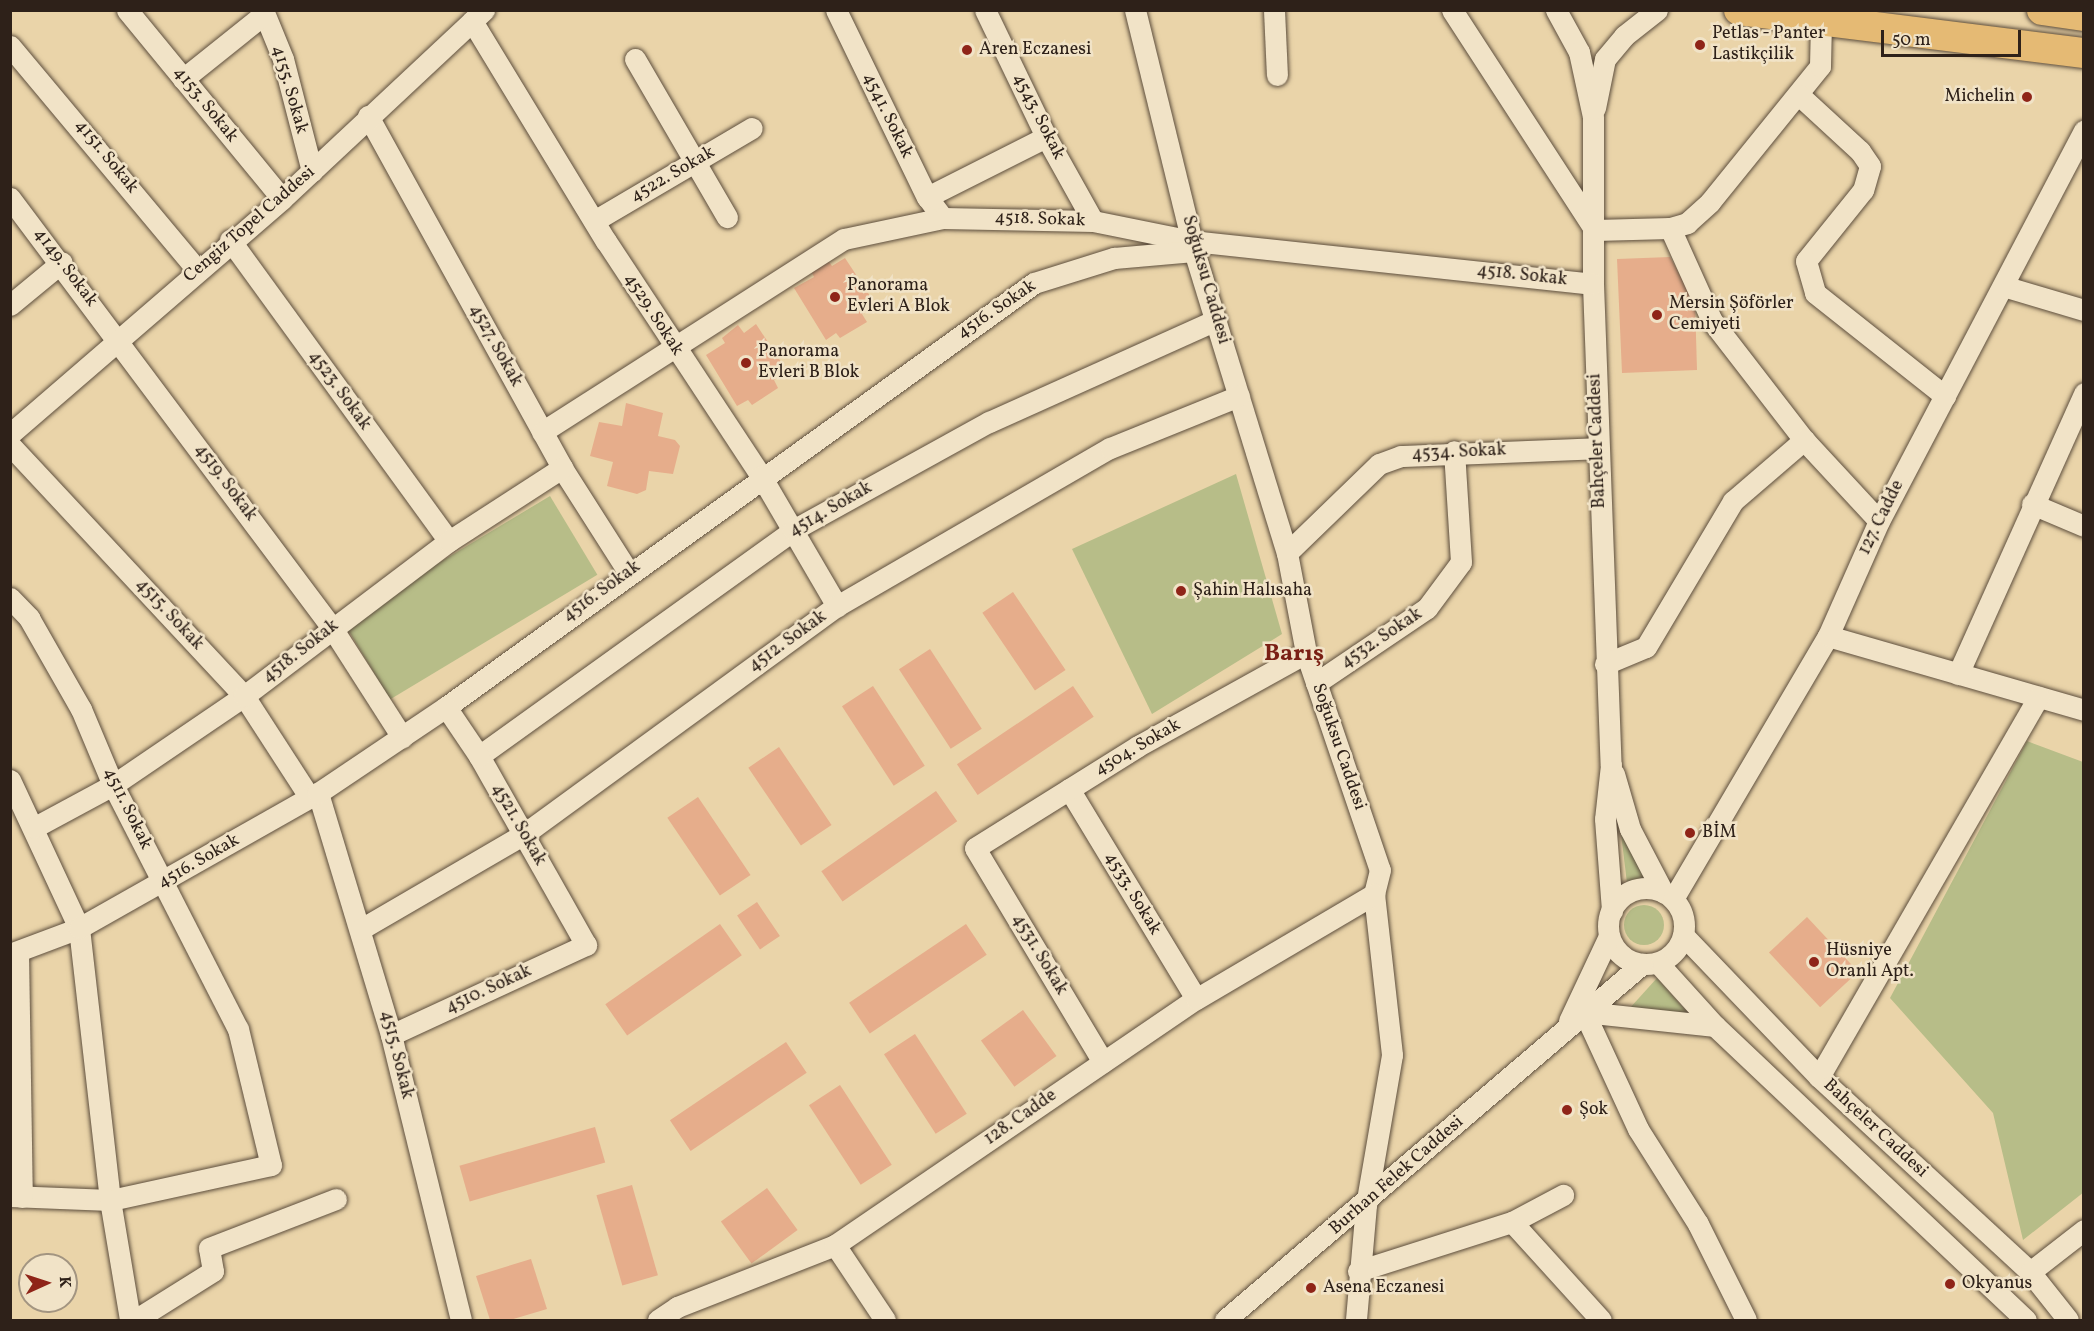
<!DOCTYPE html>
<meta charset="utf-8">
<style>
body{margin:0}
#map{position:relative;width:2094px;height:1331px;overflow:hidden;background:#ead4a9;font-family:Vollkorn,serif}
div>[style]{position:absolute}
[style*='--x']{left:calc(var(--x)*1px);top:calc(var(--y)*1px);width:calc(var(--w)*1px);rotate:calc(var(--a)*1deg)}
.green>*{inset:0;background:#b7bd88;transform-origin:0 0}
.round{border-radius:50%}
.building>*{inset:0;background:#e6ad8b;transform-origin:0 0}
.roads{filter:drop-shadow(0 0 2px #5d4e3d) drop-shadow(0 0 2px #5d4e3d)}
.minor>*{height:21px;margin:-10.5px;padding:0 10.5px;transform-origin:10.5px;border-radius:10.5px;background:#f1e3c7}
.minor>.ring{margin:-10.5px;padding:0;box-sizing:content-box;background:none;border:21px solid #f1e3c7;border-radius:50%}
.highway>*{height:30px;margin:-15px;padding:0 15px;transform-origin:15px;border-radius:15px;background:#e5ba74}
.dots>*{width:16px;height:16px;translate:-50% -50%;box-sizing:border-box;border:3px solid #f1e3c7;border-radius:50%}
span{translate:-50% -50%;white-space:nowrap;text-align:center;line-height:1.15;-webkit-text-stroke:5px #f1e3c7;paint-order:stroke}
.poi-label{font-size:18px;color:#2e2119}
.left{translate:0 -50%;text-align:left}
.right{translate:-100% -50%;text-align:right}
.street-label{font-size:18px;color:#2e2119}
.district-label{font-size:24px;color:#7a1f14;font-weight:700}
.frame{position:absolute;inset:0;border:12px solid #2e2119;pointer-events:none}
.north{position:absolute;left:18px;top:1253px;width:60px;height:60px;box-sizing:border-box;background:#f1e3c7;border:2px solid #a39581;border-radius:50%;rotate:87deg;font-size:16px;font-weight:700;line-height:24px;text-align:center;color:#2e2119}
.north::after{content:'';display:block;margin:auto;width:21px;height:27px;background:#8f2418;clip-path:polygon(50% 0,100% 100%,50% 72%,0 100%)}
.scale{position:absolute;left:1881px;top:30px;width:140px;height:27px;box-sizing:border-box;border:3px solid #2e2119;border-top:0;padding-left:8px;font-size:18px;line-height:21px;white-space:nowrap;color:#2e2119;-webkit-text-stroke:4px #f1e3c7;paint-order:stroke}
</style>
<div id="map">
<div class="green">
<i style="clip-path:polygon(1236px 474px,1282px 634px,1152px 714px,1072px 549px)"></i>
<i style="left:550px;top:496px;width:92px;height:242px;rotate:59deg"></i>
<i style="clip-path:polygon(2027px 741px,2083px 762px,2084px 1192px,2023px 1240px,1993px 1113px,1890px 998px)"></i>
<i style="clip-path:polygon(1619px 817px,1646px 880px,1627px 883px)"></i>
<i class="round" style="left:1624px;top:905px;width:40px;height:40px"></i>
<i style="clip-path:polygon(1657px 978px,1689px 1014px,1629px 1009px)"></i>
</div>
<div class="building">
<i style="clip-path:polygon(1670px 257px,1695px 302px,1697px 370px,1622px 373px,1617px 259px)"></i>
<i style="clip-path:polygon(845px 258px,876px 305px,862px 314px,867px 322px,840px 338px,836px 333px,826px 340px,794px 288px,814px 277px,811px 271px,827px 259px,832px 266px)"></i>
<i style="clip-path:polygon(756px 324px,787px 371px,774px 380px,778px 388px,752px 405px,748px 400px,737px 406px,706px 355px,725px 343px,722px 338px,738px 325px,744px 333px)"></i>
<i style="clip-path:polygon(626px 403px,663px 413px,658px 436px,675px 440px,680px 446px,673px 474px,649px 471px,646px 490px,637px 494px,607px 486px,613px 462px,590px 456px,599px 422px,622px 426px)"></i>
<i style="left:1013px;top:592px;width:94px;height:37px;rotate:56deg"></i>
<i style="left:930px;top:649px;width:95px;height:37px;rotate:57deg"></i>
<i style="left:873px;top:686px;width:95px;height:37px;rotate:57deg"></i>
<i style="left:1073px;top:686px;width:37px;height:140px;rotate:56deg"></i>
<i style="left:779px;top:747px;width:94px;height:37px;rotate:56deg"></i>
<i style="left:936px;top:791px;width:37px;height:140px;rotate:55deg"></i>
<i style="left:698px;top:797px;width:94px;height:37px;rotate:56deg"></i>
<i style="left:757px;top:902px;width:41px;height:24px;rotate:56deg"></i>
<i style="left:1807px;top:917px;width:75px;height:52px;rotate:47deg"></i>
<i style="left:720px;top:924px;width:38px;height:140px;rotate:55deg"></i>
<i style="left:966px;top:924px;width:37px;height:141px;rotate:56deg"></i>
<i style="left:1023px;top:1010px;width:57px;height:52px;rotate:54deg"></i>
<i style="left:915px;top:1034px;width:95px;height:37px;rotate:57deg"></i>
<i style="left:786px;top:1042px;width:37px;height:140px;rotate:56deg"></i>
<i style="left:840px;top:1085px;width:95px;height:37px;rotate:57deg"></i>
<i style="left:595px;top:1127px;width:37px;height:141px;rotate:74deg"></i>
<i style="left:632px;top:1185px;width:94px;height:37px;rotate:74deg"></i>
<i style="left:767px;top:1188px;width:52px;height:57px;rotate:54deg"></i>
<i style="clip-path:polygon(531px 1259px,547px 1309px,510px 1320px,490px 1320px,476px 1276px)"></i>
</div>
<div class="roads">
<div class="minor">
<i style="--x:127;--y:10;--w:244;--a:50.6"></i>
<i style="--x:263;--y:10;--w:53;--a:67.8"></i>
<i style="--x:283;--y:59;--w:116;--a:75.5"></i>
<i style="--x:836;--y:10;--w:208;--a:64.1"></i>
<i style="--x:927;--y:197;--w:26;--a:53"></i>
<i style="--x:985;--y:10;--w:141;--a:64.3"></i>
<i style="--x:1046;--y:137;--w:96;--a:60.8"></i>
<i style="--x:1135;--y:10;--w:248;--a:76.2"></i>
<i style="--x:1194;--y:251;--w:316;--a:72.9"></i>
<i style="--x:1287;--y:553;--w:102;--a:79.2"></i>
<i style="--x:1306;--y:653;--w:229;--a:71.2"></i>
<i style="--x:1380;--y:870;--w:25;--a:104"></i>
<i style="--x:1374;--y:894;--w:162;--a:83.6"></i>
<i style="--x:1392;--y:1055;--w:152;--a:99.8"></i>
<i style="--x:1366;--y:1205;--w:115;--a:95"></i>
<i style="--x:1274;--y:10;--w:65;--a:87.4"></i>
<i style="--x:1452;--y:10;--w:262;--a:57"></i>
<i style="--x:1595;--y:230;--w:75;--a:-1.5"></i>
<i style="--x:1670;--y:228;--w:18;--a:-16"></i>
<i style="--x:1687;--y:223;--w:31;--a:-42"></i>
<i style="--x:1710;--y:202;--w:175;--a:-51"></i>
<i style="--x:1820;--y:66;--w:45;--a:-88.7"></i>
<i style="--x:1556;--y:10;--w:48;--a:61.3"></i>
<i style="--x:1579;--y:52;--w:66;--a:77.8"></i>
<i style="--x:1593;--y:117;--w:167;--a:90"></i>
<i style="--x:1593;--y:284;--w:481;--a:87.9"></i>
<i style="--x:1611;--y:765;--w:54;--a:96.3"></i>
<i style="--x:1605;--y:819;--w:92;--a:85.6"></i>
<i style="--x:472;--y:21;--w:258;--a:58.7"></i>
<i style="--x:606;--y:241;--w:282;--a:56.6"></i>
<i style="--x:761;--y:476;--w:151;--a:59.7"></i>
<i style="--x:10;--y:46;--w:293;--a:50.1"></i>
<i style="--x:635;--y:59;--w:183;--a:59.8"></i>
<i style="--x:183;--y:79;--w:104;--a:-38.7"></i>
<i style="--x:1799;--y:95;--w:83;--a:42.6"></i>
<i style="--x:1860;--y:151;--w:18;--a:56"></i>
<i style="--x:1870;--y:166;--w:25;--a:106"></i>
<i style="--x:1863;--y:190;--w:91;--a:128.8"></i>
<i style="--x:1806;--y:261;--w:33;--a:74"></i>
<i style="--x:1815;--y:293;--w:166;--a:38.4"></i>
<i style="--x:1595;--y:108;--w:50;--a:-78.5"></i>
<i style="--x:1605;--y:59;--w:30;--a:-50"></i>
<i style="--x:1624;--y:36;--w:42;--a:-38.2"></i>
<i style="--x:368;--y:116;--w:402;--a:61.1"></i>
<i style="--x:562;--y:468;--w:125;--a:57.5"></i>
<i style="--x:927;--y:197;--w:133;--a:-26.8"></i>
<i style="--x:10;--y:198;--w:537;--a:53.17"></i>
<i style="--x:332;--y:628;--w:130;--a:57.3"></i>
<i style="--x:594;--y:221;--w:183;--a:-30.5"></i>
<i style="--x:1670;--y:228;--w:102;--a:65.7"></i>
<i style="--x:1712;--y:321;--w:150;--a:52.3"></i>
<i style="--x:1804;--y:440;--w:110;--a:47.2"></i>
<i style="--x:230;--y:240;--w:372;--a:54"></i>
<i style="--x:2003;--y:286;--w:84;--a:16.5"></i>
<i style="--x:10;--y:305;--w:67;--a:-39.6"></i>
<i style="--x:542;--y:432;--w:358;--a:-32.6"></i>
<i style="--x:844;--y:239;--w:101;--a:-12"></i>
<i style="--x:943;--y:218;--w:150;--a:1.1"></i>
<i style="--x:1093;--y:221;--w:101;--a:11.4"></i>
<i style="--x:1192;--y:241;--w:403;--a:6.1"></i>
<i style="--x:10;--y:434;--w:359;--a:-40.8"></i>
<i style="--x:282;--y:199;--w:277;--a:-43.1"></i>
<i style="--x:10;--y:445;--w:343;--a:47"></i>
<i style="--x:244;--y:696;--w:121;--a:57.1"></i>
<i style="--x:2032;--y:504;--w:56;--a:22.9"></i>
<i style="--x:1287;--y:553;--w:128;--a:-44.1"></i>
<i style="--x:1379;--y:464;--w:23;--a:-20"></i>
<i style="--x:1401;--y:456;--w:197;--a:-2.3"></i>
<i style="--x:10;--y:598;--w:28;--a:46"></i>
<i style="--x:29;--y:618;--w:105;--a:60.3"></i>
<i style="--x:81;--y:709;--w:82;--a:67.2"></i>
<i style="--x:113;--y:785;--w:274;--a:62.9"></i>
<i style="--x:238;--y:1029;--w:140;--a:76.4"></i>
<i style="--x:271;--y:1165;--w:165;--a:167.7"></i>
<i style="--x:110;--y:1200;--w:100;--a:-177.7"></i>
<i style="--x:1828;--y:636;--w:266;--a:16.1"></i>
<i style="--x:1605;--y:664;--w:44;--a:-22.5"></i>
<i style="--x:1646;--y:647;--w:170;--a:-59.2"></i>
<i style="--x:1733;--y:501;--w:94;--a:-40.7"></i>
<i style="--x:1958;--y:674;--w:308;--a:-65.8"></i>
<i style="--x:1316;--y:683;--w:134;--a:-34"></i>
<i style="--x:1427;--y:608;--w:57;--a:-53.5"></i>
<i style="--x:1461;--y:562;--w:111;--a:-93.6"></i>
<i style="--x:479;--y:756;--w:387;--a:-35.7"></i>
<i style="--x:793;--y:530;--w:224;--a:-28.9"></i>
<i style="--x:989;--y:422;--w:249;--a:-24.2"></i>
<i style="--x:1614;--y:774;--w:57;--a:73.8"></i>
<i style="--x:1630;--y:829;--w:71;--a:62.4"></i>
<i style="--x:10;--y:780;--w:163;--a:65"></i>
<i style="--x:79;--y:928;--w:274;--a:83.5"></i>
<i style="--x:110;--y:1200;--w:122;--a:80.5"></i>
<i style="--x:1069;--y:789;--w:245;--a:58.8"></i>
<i style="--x:318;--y:793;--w:253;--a:73.2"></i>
<i style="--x:391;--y:1035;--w:293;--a:76.2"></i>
<i style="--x:35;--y:827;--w:89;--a:-28.3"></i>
<i style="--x:113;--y:785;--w:158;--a:-34.2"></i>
<i style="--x:244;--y:696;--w:257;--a:-37.1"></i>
<i style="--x:449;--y:541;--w:135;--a:-32.9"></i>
<i class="ring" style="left:1608px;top:888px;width:55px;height:55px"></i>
<i style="--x:1673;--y:899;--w:305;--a:-59.5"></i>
<i style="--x:1828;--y:636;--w:126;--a:-66.1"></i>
<i style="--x:1879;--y:521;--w:441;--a:-62.3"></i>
<i style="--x:361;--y:929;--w:189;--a:-30.2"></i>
<i style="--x:524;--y:834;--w:387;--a:-36.1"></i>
<i style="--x:837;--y:606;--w:315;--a:-30.1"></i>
<i style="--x:1110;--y:448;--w:139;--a:-22"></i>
<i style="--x:1683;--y:935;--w:197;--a:46.2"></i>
<i style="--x:1819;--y:1077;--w:287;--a:42.7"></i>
<i style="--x:2030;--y:1272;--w:61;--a:51.6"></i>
<i style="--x:18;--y:952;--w:245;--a:89.1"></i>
<i style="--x:10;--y:954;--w:74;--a:-20.6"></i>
<i style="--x:79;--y:928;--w:274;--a:-29.5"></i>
<i style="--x:318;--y:793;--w:154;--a:-33.9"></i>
<i style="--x:446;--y:707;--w:725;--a:-35.79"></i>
<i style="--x:1034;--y:283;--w:84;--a:-17.4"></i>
<i style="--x:1114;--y:258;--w:80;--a:-5"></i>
<i style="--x:1658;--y:963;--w:85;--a:47.9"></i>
<i style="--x:1715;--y:1026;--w:428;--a:43.4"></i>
<i style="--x:1584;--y:1012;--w:129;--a:65.2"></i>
<i style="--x:1638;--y:1129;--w:112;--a:57.7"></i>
<i style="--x:1698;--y:1224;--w:107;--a:63.4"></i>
<i style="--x:1584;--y:1012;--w:132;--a:6.1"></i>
<i style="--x:1569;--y:1021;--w:94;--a:-64.8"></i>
<i style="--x:391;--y:1035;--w:215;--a:-24.8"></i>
<i style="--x:586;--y:945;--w:217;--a:-119.5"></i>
<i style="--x:479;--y:756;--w:59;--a:-124"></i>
<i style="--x:1103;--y:1062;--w:249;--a:-120.9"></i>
<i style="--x:975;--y:848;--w:192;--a:-32"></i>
<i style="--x:1138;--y:746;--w:192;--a:-29"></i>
<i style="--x:1819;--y:1077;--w:439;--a:-60"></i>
<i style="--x:1512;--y:1222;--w:132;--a:47.8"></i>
<i style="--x:835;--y:1245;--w:90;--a:56.3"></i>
<i style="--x:1358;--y:1271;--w:162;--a:-17.7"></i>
<i style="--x:1512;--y:1222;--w:58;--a:-27.9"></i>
<i style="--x:2030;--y:1272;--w:68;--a:-37.9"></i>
<i style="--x:135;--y:1320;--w:92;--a:-32.1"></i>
<i style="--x:213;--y:1271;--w:23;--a:-100"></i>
<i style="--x:209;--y:1248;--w:136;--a:-21.1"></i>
<i style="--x:658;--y:1320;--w:23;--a:-34"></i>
<i style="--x:677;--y:1307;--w:170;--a:-21.4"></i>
<i style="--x:835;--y:1245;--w:437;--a:-34.3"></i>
<i style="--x:1196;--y:999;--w:207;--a:-30.5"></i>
<i style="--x:1225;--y:1320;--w:548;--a:-40.49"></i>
</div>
<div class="highway">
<i style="--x:1739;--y:10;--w:348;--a:7.1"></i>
<i style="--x:2042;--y:10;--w:42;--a:8.1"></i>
</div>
</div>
<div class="dots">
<i style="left:1700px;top:45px;background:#8f2418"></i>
<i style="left:967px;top:50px;background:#8f2418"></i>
<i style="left:2027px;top:97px;background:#8f2418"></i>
<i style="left:835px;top:297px;background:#8f2418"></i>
<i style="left:1657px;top:315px;background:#8f2418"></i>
<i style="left:746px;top:363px;background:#8f2418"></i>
<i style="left:1181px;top:591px;background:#8f2418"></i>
<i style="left:1690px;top:833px;background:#8f2418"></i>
<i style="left:1814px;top:962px;background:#8f2418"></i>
<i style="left:1567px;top:1110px;background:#8f2418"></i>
<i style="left:1950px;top:1284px;background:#8f2418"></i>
<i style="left:1311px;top:1288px;background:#8f2418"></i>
</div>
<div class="poi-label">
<span class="left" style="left:1712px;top:45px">Petlas - Panter<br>Lastikçilik</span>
<span class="left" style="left:979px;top:50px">Aren Eczanesi</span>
<span class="right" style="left:2015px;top:97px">Michelin</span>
<span class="left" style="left:847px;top:297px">Panorama<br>Evleri A Blok</span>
<span class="left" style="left:1669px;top:315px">Mersin Şöförler<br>Cemiyeti</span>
<span class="left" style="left:758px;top:363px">Panorama<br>Evleri B Blok</span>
<span class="left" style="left:1193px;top:591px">Şahin Halısaha</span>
<span class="left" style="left:1702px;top:833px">BİM</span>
<span class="left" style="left:1826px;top:962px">Hüsniye<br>Oranlı Apt.</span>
<span class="left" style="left:1579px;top:1110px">Şok</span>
<span class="left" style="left:1962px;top:1284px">Okyanus</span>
<span class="left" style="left:1323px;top:1288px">Asena Eczanesi</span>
</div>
<div class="street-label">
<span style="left:289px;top:90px;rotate:74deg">4155. Sokak</span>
<span style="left:205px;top:105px;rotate:51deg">4153. Sokak</span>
<span style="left:887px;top:116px;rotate:64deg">4541. Sokak</span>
<span style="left:1038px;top:117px;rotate:63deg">4543. Sokak</span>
<span style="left:106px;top:157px;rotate:51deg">4151. Sokak</span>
<span style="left:673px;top:175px;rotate:-30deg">4522. Sokak</span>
<span style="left:1040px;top:220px;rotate:2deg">4518. Sokak</span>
<span style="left:250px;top:225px;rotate:-41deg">Cengiz Topel Caddesi</span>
<span style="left:65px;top:268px;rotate:53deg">4149. Sokak</span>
<span style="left:1522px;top:276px;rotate:6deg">4518. Sokak</span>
<span style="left:1205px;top:280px;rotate:74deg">Soğuksu Caddesi</span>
<span style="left:997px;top:310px;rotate:-34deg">4516. Sokak</span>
<span style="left:653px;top:315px;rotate:57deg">4529. Sokak</span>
<span style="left:495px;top:346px;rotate:61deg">4527. Sokak</span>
<span style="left:339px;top:391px;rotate:54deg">4523. Sokak</span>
<span style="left:1598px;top:441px;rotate:-92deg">Bahçeler Caddesi</span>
<span style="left:1459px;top:453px;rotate:-3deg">4534. Sokak</span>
<span style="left:225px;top:483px;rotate:53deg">4519. Sokak</span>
<span style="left:831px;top:510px;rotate:-30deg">4514. Sokak</span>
<span style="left:1882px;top:518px;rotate:-64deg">127. Cadde</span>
<span style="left:602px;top:592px;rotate:-36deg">4516. Sokak</span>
<span style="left:169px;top:615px;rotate:47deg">4515. Sokak</span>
<span style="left:1382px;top:639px;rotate:-34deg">4532. Sokak</span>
<span style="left:788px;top:642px;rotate:-36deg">4512. Sokak</span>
<span style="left:301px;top:652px;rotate:-38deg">4518. Sokak</span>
<span style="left:1338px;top:747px;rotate:71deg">Soğuksu Caddesi</span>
<span style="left:1138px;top:748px;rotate:-30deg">4504. Sokak</span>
<span style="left:127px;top:809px;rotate:64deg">4511. Sokak</span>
<span style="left:518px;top:825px;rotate:60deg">4521. Sokak</span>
<span style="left:199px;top:862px;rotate:-30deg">4516. Sokak</span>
<span style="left:1132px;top:894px;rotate:59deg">4533. Sokak</span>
<span style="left:1039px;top:955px;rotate:59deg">4531. Sokak</span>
<span style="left:489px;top:990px;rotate:-25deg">4510. Sokak</span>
<span style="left:396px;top:1055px;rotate:76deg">4515. Sokak</span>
<span style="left:1021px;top:1118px;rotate:-35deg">128. Cadde</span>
<span style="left:1875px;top:1129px;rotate:43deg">Bahçeler Caddesi</span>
<span style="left:1397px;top:1176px;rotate:-41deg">Burhan Felek Caddesi</span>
</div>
<div class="district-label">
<span style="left:1294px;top:655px">Barış</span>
</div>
<div class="frame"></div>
<div class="north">K</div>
<div class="scale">50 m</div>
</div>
